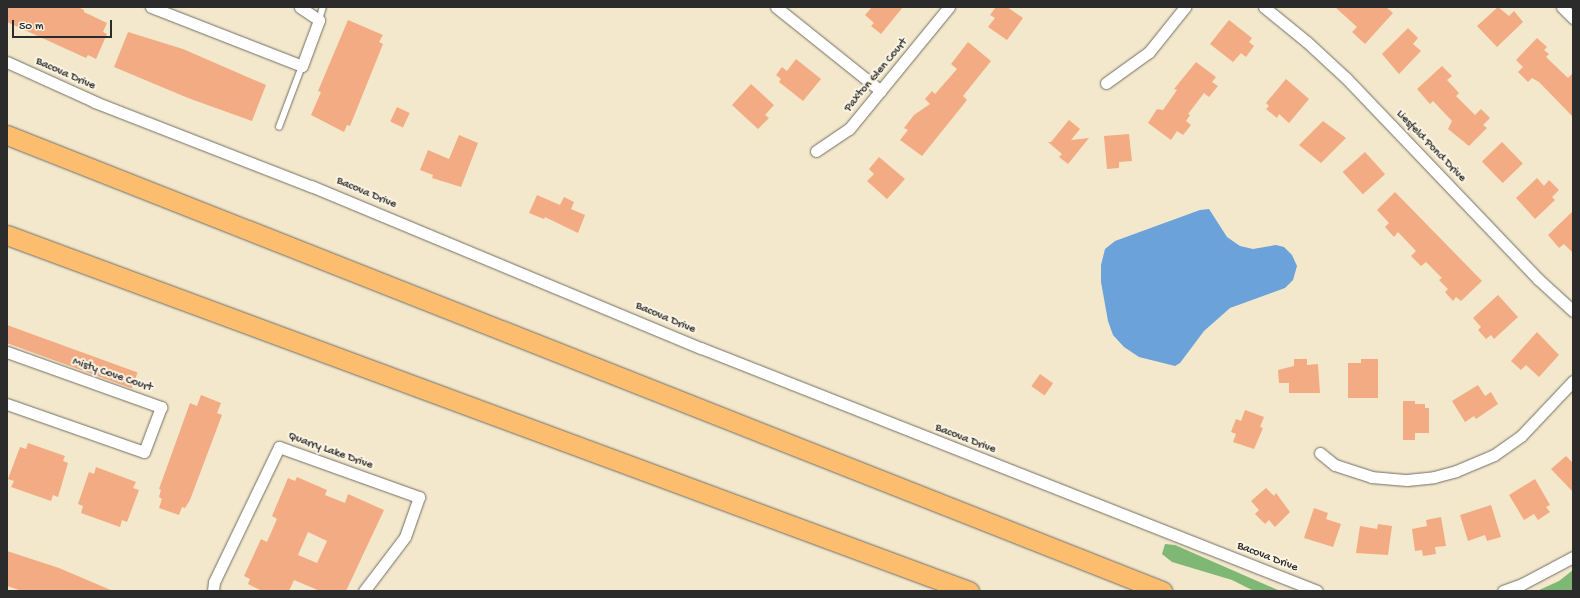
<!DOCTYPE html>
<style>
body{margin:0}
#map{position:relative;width:1580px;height:598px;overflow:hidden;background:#f3e8cc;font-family:"Gochi Hand",sans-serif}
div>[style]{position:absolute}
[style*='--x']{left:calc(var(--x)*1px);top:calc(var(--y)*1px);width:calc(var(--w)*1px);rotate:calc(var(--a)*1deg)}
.forest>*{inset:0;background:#7fb875}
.water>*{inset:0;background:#6aa2d9}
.building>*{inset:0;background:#f2ab82;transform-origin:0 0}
.roads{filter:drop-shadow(0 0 1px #716d63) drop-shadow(0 0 1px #716d63)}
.lane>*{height:5.5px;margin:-2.75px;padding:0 2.75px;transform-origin:2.75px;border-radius:2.75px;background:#fff}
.street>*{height:11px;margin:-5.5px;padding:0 5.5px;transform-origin:5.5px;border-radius:5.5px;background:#fff}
.highway>*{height:19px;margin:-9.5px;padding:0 9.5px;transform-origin:9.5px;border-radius:9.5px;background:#fcbd6f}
span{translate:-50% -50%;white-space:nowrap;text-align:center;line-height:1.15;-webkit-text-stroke:4px #fcf5e5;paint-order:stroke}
.street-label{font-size:12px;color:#2b2b2b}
.frame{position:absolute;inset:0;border:8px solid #2b2b2b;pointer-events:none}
.scale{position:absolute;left:12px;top:20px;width:100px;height:18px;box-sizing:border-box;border:2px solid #2b2b2b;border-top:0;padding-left:5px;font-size:12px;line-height:14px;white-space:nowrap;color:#2b2b2b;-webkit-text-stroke:3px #fcf5e5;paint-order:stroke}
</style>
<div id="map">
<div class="forest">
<i style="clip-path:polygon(1165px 544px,1175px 545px,1280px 591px,1254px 591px,1232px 580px,1172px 562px,1162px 554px)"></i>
<i style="clip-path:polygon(1573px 570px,1573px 591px,1537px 591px,1559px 581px)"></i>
</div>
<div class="water">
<i style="clip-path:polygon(1209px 209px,1227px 237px,1240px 246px,1253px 249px,1276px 245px,1284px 247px,1292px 255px,1297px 266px,1293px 280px,1285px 288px,1230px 308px,1204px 331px,1180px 363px,1175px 366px,1139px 357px,1124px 347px,1113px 335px,1108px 321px,1101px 282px,1101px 265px,1105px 249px,1115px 241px,1200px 210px)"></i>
</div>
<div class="building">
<i style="clip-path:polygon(7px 7px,78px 7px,84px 10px,84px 12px,107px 23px,103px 32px,107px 34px,96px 59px,88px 55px,86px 58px,7px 22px)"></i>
<i style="clip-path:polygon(872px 7px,903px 7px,881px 34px,871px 26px,874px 23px,865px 15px)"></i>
<i style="clip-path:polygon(996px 7px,1007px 7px,1023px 18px,1007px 40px,988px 27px,995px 18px,990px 15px)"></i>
<i style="clip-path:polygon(1335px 7px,1386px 7px,1393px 13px,1365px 44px,1352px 32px,1357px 27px)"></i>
<i style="clip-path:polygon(1498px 7px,1509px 16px,1514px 11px,1523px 22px,1497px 47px,1477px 26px)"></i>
<i style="clip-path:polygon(348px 20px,383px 35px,379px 42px,383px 44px,350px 126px,347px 125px,344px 132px,311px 115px,321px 92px,318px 91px)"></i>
<i style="clip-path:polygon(1229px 20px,1252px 38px,1249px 42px,1254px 46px,1246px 57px,1241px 53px,1233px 62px,1210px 44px)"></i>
<i style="clip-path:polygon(1408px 28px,1418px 38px,1413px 44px,1421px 51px,1399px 74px,1382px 54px)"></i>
<i style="clip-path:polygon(128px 32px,183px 49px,266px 85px,252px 121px,188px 98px,114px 67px)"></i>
<i style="clip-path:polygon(1537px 38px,1547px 47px,1544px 50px,1549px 54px,1546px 57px,1568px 78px,1573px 73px,1573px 117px,1539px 82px,1532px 78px,1528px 82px,1518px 72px,1523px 67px,1516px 60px)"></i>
<i style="clip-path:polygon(968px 42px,991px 61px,963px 96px,967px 100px,922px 156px,900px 140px,908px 130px,904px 128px,914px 115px,930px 104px,925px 99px,932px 91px,935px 94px,957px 69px,951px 64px)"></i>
<i style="clip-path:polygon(796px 59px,821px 79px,803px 101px,779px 82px,781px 79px,776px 75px,782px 67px,787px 71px)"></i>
<i style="clip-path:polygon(1196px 62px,1216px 77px,1212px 82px,1218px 86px,1209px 97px,1204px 93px,1188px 114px,1190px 115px,1186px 121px,1191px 125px,1183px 135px,1177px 131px,1171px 140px,1148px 123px,1157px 109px,1163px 110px,1177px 90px,1174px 89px)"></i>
<i style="clip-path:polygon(1442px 66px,1452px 76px,1447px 80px,1459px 93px,1456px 96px,1475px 115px,1481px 109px,1490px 118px,1483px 125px,1487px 128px,1469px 146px,1448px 129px,1452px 121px,1433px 101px,1430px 104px,1417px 89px)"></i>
<i style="clip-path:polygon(1286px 79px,1309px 99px,1289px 123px,1279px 114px,1277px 118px,1266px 109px,1269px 106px,1266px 103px)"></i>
<i style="clip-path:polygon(751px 84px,774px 105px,765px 115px,769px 118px,758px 129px,732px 105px)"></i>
<i style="left:397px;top:107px;width:14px;height:16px;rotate:25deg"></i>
<i style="clip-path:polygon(1069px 120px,1080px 129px,1071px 140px,1089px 138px,1068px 164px,1059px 157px,1062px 154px,1048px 142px,1051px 142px)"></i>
<i style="clip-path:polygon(1323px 121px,1346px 138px,1321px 163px,1299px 145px)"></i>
<i style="clip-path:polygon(1129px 134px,1132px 161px,1119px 162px,1119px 168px,1107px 169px,1104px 136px)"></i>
<i style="clip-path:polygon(459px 135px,478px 143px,461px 187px,432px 178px,433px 175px,420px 170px,428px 150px,449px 159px)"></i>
<i style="left:1502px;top:142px;width:30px;height:28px;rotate:46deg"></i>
<i style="left:1365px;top:152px;width:30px;height:30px;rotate:48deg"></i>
<i style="clip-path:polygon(879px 157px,905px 179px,887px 199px,867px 181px,874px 174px,869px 169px)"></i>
<i style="clip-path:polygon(1537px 178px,1544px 186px,1549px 180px,1559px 190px,1552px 197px,1555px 200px,1535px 219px,1516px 198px)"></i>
<i style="clip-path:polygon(1395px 192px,1482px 281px,1461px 301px,1456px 297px,1453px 301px,1445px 292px,1448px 289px,1439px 280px,1442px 278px,1426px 262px,1421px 266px,1411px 256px,1416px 251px,1398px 232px,1394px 237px,1385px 227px,1389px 223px,1377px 210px)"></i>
<i style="clip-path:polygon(537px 195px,560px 205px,564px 197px,574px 202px,571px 209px,585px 215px,578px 233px,545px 217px,544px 219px,529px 213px)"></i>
<i style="clip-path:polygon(1573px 211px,1573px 253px,1564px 244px,1559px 248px,1548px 235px)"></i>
<i style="clip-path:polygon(1498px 295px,1518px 317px,1494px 339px,1491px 335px,1486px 339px,1478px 330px,1481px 327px,1473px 318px)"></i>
<i style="left:7px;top:325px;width:139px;height:17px;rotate:20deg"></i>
<i style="clip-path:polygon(1537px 332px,1559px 355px,1539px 377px,1526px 365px,1521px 370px,1511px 361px)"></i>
<i style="clip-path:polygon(1294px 359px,1307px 359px,1307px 365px,1318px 364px,1320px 393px,1289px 393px,1289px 383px,1279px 383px,1278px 370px,1294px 366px)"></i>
<i style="clip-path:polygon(1361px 359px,1378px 359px,1378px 398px,1348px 398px,1348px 363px,1361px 363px)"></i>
<i style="left:1040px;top:374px;width:16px;height:15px;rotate:35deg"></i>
<i style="clip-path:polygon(1478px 385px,1485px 396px,1491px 392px,1498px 404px,1476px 419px,1474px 416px,1465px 422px,1452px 401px)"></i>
<i style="clip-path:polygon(201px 395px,221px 403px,217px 413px,222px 415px,190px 500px,185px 508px,182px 507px,179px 515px,159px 508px,162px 499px,159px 497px,161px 490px,159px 489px,190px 403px,197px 406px)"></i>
<i style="clip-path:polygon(1403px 401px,1415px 401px,1415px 404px,1425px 404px,1425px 408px,1429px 408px,1429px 433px,1415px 433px,1415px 440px,1403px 440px)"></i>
<i style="clip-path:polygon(1245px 410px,1264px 417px,1260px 427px,1263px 428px,1254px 449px,1233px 442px,1236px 434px,1231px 432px,1236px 419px,1241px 421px)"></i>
<i style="clip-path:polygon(28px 443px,65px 456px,63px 461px,68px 463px,58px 497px,53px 495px,51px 501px,11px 487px,14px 481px,8px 479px,20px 447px,26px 449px)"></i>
<i style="clip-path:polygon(1566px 456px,1573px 463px,1573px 492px,1551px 469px)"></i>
<i style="clip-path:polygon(96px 467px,136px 482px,133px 488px,139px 490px,127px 522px,122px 520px,120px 527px,81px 513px,83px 506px,78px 504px,89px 472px,94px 474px)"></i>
<i style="clip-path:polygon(evenodd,297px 477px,327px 490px,325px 495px,345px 503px,348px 494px,384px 510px,346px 591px,320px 591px,294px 580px,289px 591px,262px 591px,248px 584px,250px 579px,244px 576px,261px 539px,267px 542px,277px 519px,272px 516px,288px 478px,295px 481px,297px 477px,308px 532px,327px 541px,317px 563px,298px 555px,308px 532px)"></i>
<i style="clip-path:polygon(1535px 479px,1550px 505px,1546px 507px,1550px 512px,1538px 520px,1534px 514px,1524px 520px,1509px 495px)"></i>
<i style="clip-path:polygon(1266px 488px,1274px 496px,1276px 493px,1290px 512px,1275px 527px,1269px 520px,1265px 524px,1255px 514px,1259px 510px,1251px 501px)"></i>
<i style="clip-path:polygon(1491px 505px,1501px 537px,1487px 541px,1485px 535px,1468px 541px,1460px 515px)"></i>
<i style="clip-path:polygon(1314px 508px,1328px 513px,1326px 519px,1341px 524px,1333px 547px,1304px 538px)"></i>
<i style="clip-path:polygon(1441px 517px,1446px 546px,1435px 547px,1436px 554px,1423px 556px,1422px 550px,1415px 551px,1412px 529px,1427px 526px,1426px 520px)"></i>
<i style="clip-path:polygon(1378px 524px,1392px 526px,1388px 555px,1356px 553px,1360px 526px,1377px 529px)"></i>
<i style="clip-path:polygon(7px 551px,59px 568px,113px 591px,22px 591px,7px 586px)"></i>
</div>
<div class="roads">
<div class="lane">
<i style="--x:319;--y:20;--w:14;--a:-73"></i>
<i style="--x:279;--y:127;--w:65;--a:-69.3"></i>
</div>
<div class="street">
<i style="--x:151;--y:7;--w:162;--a:21.3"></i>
<i style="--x:302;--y:66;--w:49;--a:-69.7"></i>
<i style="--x:319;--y:20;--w:23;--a:-146"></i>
<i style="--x:776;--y:7;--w:134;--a:38.7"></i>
<i style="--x:1264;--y:7;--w:55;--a:39.1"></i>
<i style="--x:1307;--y:42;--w:53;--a:42.7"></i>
<i style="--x:1346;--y:78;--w:278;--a:46.3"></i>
<i style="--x:1538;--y:279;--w:47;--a:42.4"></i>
<i style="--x:1562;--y:7;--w:16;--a:45"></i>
<i style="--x:7;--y:62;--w:97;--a:24.4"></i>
<i style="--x:95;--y:102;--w:232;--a:21.3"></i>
<i style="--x:311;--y:186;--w:422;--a:22.6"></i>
<i style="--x:701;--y:348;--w:662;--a:21.53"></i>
<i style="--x:1106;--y:83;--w:53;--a:-35.8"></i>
<i style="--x:1149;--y:52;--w:58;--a:-51.3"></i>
<i style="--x:816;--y:151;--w:40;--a:-34"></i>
<i style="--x:849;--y:129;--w:158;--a:-50.7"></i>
<i style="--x:7;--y:352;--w:164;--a:19.7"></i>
<i style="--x:161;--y:407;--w:48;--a:110.7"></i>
<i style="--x:144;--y:452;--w:145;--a:-160.7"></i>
<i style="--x:1320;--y:453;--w:19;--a:39"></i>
<i style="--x:1335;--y:465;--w:38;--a:18"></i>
<i style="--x:1371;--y:477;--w:36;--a:5"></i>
<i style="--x:1407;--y:480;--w:27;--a:-6"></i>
<i style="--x:1434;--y:477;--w:23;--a:-15"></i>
<i style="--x:1456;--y:471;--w:41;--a:-22.8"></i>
<i style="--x:1494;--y:455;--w:33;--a:-35"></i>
<i style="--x:1521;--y:436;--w:76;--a:-46.6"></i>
<i style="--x:213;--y:591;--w:9;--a:-84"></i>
<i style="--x:214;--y:582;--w:150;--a:-64.3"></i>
<i style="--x:279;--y:447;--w:149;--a:19.7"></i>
<i style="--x:419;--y:497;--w:42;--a:109.3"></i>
<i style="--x:405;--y:537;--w:68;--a:127.2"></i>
<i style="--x:1503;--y:591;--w:20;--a:-20"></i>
<i style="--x:1522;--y:584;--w:58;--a:-27.9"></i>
</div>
<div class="highway">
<i style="--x:7;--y:135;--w:1242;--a:21.54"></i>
<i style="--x:7;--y:235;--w:1026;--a:20.31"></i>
</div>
</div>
<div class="street-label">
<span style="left:65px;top:75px;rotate:24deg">Bacova Drive</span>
<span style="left:877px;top:76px;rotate:-50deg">Paxton Glen Court</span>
<span style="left:1430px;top:147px;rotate:46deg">Liesfeld Pond Drive</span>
<span style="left:366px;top:194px;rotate:23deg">Bacova Drive</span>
<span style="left:665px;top:319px;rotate:23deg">Bacova Drive</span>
<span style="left:112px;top:376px;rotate:19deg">Misty Cove Court</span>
<span style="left:965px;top:440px;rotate:21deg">Bacova Drive</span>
<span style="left:330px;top:452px;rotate:20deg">Quarry Lake Drive</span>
<span style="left:1267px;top:558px;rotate:21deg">Bacova Drive</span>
</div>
<div class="frame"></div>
<div class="scale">50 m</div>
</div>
